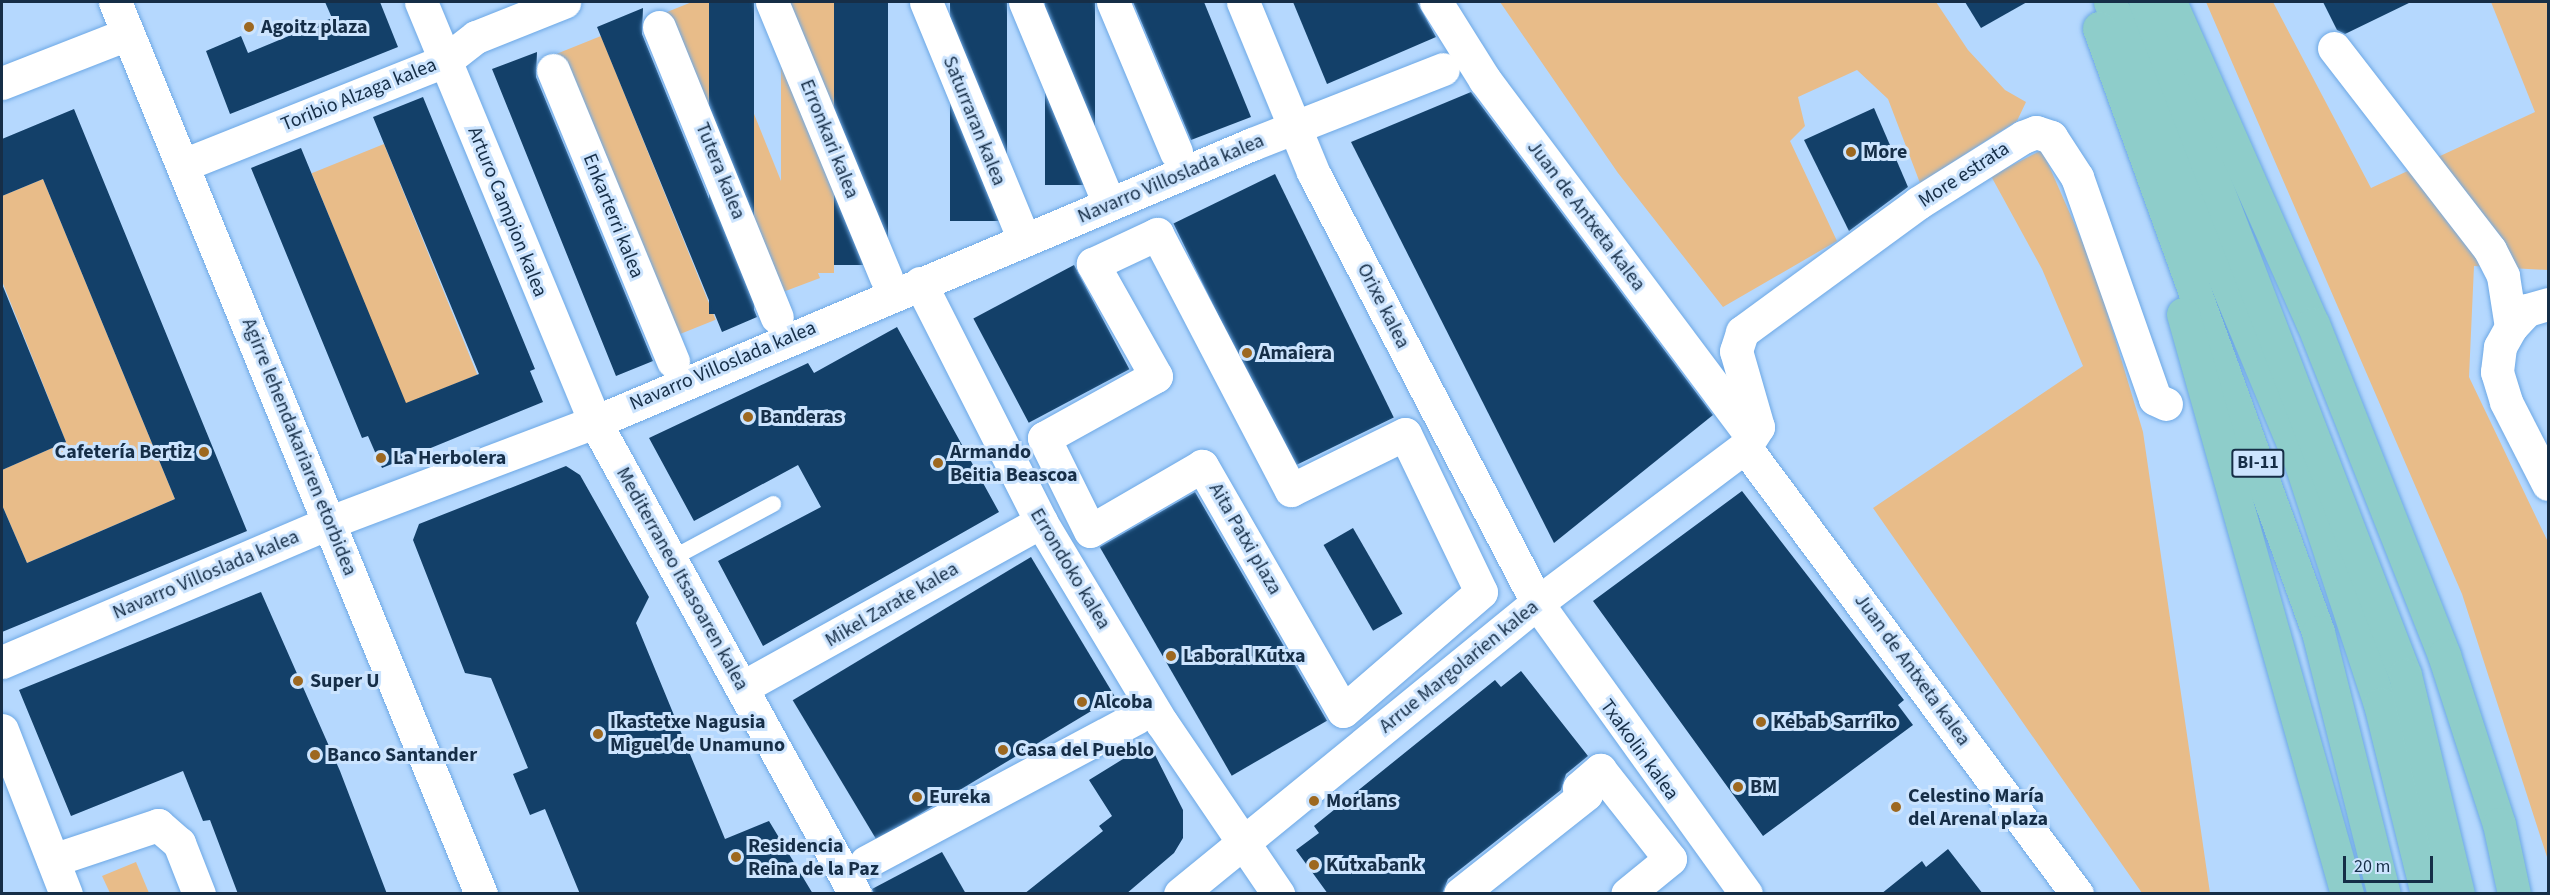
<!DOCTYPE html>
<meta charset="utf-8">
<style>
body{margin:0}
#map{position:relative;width:2550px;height:895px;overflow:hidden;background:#b5d8fe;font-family:"Source Sans 3",sans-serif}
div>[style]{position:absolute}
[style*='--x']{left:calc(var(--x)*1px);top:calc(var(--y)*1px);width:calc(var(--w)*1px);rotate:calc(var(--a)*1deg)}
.green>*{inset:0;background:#e8bc89;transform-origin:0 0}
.building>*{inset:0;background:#134069;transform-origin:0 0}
.roads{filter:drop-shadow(0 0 2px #6da8e5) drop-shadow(0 0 2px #6da8e5)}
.lane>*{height:16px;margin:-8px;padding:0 8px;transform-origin:8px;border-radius:8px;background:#fff}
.street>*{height:33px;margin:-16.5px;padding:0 16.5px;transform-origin:16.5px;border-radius:16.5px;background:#fff}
.secondary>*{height:33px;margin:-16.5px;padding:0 16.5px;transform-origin:16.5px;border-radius:16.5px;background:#fff}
.primary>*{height:33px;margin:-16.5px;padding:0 16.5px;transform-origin:16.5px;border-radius:16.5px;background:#8ecdca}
.dots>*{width:16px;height:16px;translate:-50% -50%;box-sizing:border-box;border:3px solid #cce4fe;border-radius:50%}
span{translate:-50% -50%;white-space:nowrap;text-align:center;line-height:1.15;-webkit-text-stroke:6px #cce4fe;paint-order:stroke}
.shield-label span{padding:2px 4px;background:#cce4fe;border:2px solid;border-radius:4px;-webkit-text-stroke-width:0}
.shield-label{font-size:18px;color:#162e47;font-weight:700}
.poi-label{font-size:20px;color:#162e47;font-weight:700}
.left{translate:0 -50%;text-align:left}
.right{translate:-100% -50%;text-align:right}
.street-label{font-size:20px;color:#162e47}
.frame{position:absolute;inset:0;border:3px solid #162e47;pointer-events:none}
.scale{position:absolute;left:2343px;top:856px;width:90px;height:27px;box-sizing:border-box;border:3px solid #162e47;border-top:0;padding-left:8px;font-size:18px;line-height:21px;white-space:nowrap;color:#162e47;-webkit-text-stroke:4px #cce4fe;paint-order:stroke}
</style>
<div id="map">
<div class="green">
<i style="clip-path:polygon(692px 2px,709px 2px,820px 278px,775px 295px,662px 14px)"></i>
<i style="left:781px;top:2px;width:53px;height:271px"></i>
<i style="clip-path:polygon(1500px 2px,1936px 2px,1968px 50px,2005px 90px,2026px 102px,2017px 121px,1920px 183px,1888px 99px,1857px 70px,1798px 97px,1805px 126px,1790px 141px,1837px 241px,1723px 307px,1618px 173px)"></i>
<i style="clip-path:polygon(2206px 2px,2273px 2px,2371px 188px,2535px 112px,2491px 2px,2548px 2px,2548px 270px,2474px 266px,2469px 377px,2548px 542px,2548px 860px,2462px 594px)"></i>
<i style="left:601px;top:36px;width:306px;height:49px;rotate:68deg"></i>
<i style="left:384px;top:144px;width:249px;height:78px;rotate:68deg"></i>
<i style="clip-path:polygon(2042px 150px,2094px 268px,2143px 432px,2210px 893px,2142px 893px,1873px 508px,2083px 366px,2042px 269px,1991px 176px)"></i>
<i style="clip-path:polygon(43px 179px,175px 499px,27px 563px,2px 505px,2px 470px,66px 442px,2px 281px,2px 196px)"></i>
<i style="clip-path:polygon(136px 862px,149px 893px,110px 893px,102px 876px)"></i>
</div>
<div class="building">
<i style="clip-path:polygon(325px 2px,380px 2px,398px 47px,230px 114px,206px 51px,241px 36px,248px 53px,332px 18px)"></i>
<i style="left:709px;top:2px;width:45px;height:312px"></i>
<i style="left:834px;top:2px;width:54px;height:263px"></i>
<i style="left:950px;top:2px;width:57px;height:219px"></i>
<i style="left:1045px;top:2px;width:50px;height:183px"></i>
<i style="clip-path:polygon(1133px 2px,1204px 2px,1251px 117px,1191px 140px)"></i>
<i style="clip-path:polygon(1293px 2px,1417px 2px,1436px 37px,1327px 84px)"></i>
<i style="clip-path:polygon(1965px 2px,2027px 2px,1981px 28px)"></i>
<i style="clip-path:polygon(2323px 2px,2411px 2px,2345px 34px,2337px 30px)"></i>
<i style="clip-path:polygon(643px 8px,642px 34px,757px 317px,722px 332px,597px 27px)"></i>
<i style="clip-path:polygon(537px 52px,536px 77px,653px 361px,616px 376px,492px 69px)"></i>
<i style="clip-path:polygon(1471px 92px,1713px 415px,1554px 543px,1351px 142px)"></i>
<i style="clip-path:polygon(423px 97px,535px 369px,530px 371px,543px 402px,382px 468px,368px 436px,362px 438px,251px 168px,301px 148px,406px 403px,479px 374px,373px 117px)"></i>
<i style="clip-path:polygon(1874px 108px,1908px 187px,1849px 231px,1804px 140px)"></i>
<i style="clip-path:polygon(74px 109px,247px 531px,2px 632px,2px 505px,27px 563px,175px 499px,43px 179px,2px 196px,2px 139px)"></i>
<i style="left:1275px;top:174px;width:271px;height:113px;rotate:64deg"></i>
<i style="left:1074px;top:265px;width:118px;height:114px;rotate:62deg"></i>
<i style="clip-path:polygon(2px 284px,66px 442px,2px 470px)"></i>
<i style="clip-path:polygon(897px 327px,999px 512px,763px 646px,718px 561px,821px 507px,798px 465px,694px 521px,649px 438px,808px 363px,814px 373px)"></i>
<i style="clip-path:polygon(566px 466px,580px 475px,649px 597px,636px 623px,725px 839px,769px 821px,813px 894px,580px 894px,545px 809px,530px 815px,513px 774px,528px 768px,491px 678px,465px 673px,413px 540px,419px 524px)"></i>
<i style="clip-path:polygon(1742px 491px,1904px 700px,1898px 705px,1913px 725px,1763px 836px,1593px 601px)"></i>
<i style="left:1195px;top:492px;width:264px;height:110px;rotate:60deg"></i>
<i style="left:1353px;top:528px;width:99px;height:34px;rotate:60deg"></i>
<i style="left:1031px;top:557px;width:163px;height:278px;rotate:59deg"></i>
<i style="clip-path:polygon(261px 592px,340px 771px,387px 894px,238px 894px,210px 820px,203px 821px,183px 771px,71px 816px,19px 690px)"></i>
<i style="clip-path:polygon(1521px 671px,1588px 756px,1566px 774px,1561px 790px,1448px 879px,1442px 894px,1328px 894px,1296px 850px,1319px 833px,1314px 826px,1495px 680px,1501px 687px)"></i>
<i style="clip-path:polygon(1149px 743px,1183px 810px,1183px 838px,1174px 853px,1126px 894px,1024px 894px,1103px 831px,1099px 826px,1112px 816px,1089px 780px)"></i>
<i style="clip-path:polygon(1948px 849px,1983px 894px,1881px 894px,1922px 861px,1926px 867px)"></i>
<i style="clip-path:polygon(942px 852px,966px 894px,874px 894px,872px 889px)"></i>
</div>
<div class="roads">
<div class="lane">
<i style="--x:671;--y:559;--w:116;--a:-28.3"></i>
</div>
<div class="street">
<i style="--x:421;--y:2;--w:455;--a:67.5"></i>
<i style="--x:595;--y:422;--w:539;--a:61.15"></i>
<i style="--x:772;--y:2;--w:298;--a:67.5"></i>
<i style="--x:926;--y:2;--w:257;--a:67.6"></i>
<i style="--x:1025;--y:2;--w:219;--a:67.4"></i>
<i style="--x:1113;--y:2;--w:163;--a:67.2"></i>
<i style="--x:1243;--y:2;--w:184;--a:67.6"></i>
<i style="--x:1313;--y:172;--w:486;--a:62.5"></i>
<i style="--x:1537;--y:603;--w:358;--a:54.3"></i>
<i style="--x:1436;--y:2;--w:92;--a:57.9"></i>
<i style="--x:1485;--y:80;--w:432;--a:53.2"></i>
<i style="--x:659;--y:27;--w:313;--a:67.9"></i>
<i style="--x:2334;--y:48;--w:255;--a:52.3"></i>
<i style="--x:2490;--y:250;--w:29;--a:63"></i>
<i style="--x:2503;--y:276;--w:52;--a:81.1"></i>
<i style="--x:553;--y:70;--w:315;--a:67.6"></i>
<i style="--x:2;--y:83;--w:135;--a:-21.3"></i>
<i style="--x:183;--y:165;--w:282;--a:-21.7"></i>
<i style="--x:445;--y:61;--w:39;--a:-38"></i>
<i style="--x:476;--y:37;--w:95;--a:-21.7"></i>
<i style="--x:1157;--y:234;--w:289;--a:62.4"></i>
<i style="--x:1291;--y:490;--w:127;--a:-26.2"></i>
<i style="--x:1405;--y:434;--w:175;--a:64.3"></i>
<i style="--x:1481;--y:592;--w:182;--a:139.2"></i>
<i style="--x:1343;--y:711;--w:283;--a:-119.9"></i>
<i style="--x:1202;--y:466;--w:129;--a:149.9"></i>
<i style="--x:1090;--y:531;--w:104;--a:-116.3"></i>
<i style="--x:1044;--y:438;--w:128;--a:-29"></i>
<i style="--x:1156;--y:376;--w:129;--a:-119.4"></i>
<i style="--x:1093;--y:264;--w:71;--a:-25.1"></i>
<i style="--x:920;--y:283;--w:268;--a:63.1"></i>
<i style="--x:1041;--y:522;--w:235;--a:59"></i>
<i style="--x:1162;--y:723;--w:207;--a:55.8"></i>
<i style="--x:2548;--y:304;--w:22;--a:164"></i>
<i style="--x:2527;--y:310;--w:23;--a:133"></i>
<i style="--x:2511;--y:327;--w:23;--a:119"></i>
<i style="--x:2500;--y:347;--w:25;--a:97"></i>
<i style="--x:2497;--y:372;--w:31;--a:73"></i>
<i style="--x:2506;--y:402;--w:92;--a:62.9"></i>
<i style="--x:1745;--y:447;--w:557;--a:53.4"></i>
<i style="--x:2;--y:662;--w:357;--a:-23.1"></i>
<i style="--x:330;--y:522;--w:283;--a:-20.7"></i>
<i style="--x:595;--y:422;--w:713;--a:-22.93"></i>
<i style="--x:1252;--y:144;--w:205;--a:-21.4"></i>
<i style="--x:743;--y:687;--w:341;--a:-29"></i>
<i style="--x:2;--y:730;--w:176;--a:68.7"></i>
<i style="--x:53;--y:860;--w:111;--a:-18.4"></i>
<i style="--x:158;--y:825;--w:28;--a:41"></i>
<i style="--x:179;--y:843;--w:55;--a:68.6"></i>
<i style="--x:866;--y:862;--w:307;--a:-28.1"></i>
<i style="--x:1180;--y:894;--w:461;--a:-39.2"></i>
<i style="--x:1537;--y:603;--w:260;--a:-36.9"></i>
<i style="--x:1745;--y:447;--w:24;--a:-57"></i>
<i style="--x:1758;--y:427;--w:79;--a:-106.1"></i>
<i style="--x:1736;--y:351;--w:20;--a:-72"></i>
<i style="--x:1742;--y:332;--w:218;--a:-36.2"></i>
<i style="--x:1918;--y:203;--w:124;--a:-32.2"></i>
<i style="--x:2023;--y:137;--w:14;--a:-21"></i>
<i style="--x:2036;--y:132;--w:16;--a:18"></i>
<i style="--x:2051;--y:137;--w:48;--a:57"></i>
<i style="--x:2077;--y:177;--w:235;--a:70.6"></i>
<i style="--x:2155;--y:399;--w:12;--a:24"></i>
<i style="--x:1460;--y:894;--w:161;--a:-38.4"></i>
<i style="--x:1586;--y:794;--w:9;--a:-139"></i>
<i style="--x:1579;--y:788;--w:28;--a:-41"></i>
<i style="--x:1600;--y:770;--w:113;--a:51.8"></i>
<i style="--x:1670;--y:859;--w:55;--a:140.9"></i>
</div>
<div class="secondary">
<i style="--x:115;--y:2;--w:964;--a:67.69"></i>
</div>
<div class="primary">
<i style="--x:2110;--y:2;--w:490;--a:67.5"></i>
<i style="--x:2298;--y:455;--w:262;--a:71.8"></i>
<i style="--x:2380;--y:704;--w:196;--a:76.1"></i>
<i style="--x:2145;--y:2;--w:721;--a:68.88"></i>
<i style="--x:2405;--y:675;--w:225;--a:76.4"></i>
<i style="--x:2170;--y:2;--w:352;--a:66.1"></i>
<i style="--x:2313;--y:324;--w:356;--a:68.4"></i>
<i style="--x:2444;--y:655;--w:178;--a:72"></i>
<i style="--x:2499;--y:824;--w:72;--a:77.9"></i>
<i style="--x:2099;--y:28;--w:642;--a:70.07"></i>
<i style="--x:2318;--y:632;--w:270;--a:75.9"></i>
<i style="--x:2183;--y:314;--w:603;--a:74.21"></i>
</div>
</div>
<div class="dots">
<i style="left:249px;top:27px;background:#9d6820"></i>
<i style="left:1851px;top:152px;background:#9d6820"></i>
<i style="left:1247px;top:353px;background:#9d6820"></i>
<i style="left:748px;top:417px;background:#9d6820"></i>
<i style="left:204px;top:452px;background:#9d6820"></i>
<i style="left:381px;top:458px;background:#9d6820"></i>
<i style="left:938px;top:463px;background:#9d6820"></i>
<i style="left:1171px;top:656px;background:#9d6820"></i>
<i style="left:298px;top:681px;background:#9d6820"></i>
<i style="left:1082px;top:702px;background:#9d6820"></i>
<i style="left:1761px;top:722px;background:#9d6820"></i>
<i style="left:598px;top:734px;background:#9d6820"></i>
<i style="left:1003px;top:750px;background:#9d6820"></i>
<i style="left:315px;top:755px;background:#9d6820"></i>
<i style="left:1738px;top:787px;background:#9d6820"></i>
<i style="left:917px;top:797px;background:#9d6820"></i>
<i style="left:1314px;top:801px;background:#9d6820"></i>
<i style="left:1896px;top:807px;background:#9d6820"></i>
<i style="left:736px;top:857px;background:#9d6820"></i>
<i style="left:1314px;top:865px;background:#9d6820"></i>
</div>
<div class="shield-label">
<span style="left:2258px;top:463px">BI-11</span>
</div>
<div class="poi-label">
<span class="left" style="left:261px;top:27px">Agoitz plaza</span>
<span class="left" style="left:1863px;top:152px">More</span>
<span class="left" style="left:1259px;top:353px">Amaiera</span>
<span class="left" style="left:760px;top:417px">Banderas</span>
<span class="right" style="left:192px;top:452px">Cafetería Bertiz</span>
<span class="left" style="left:950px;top:464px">Armando<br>Beitia Beascoa</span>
<span class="left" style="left:393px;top:458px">La Herbolera</span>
<span class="left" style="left:1183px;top:656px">Laboral Kutxa</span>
<span class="left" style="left:310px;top:681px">Super U</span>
<span class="left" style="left:1094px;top:702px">Alcoba</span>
<span class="left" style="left:610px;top:734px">Ikastetxe Nagusia<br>Miguel de Unamuno</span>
<span class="left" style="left:1773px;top:722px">Kebab Sarriko</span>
<span class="left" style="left:1015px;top:750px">Casa del Pueblo</span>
<span class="left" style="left:327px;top:755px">Banco Santander</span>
<span class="left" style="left:1750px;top:787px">BM</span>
<span class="left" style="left:1908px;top:808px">Celestino María<br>del Arenal plaza</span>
<span class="left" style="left:929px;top:797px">Eureka</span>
<span class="left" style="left:1326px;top:801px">Morlans</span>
<span class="left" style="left:748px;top:858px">Residencia<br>Reina de la Paz</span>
<span class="left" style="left:1326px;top:865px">Kutxabank</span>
</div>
<div class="street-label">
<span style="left:359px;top:95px;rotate:-22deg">Toribio Alzaga kalea</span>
<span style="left:974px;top:121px;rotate:68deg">Saturraran kalea</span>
<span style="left:829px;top:139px;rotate:68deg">Erronkari kalea</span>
<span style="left:720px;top:171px;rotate:68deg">Tutera kalea</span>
<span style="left:1964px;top:175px;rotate:-33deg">More estrata</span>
<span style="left:1171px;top:179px;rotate:-23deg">Navarro Villoslada kalea</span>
<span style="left:507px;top:212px;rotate:68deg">Arturo Campion kalea</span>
<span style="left:613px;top:216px;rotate:68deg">Enkarterri kalea</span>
<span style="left:1586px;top:216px;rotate:53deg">Juan de Antxeta kalea</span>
<span style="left:1383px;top:306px;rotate:63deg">Orixe kalea</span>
<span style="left:723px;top:366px;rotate:-23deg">Navarro Villoslada kalea</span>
<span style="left:299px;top:447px;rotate:68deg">Agirre lehendakariaren etorbidea</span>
<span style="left:1245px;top:539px;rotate:60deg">Aita Patxi plaza</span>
<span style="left:1070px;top:569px;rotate:59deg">Errondoko kalea</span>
<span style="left:206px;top:575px;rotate:-23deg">Navarro Villoslada kalea</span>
<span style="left:682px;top:579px;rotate:61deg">Mediterraneo Itsasoaren kalea</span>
<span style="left:892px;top:605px;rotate:-30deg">Mikel Zarate kalea</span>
<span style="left:1459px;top:667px;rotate:-39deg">Arrue Margolarien kalea</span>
<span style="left:1912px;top:670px;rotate:54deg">Juan de Antxeta kalea</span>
<span style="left:1639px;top:750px;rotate:54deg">Txakolin kalea</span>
</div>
<div class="frame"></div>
<div class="scale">20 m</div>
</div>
